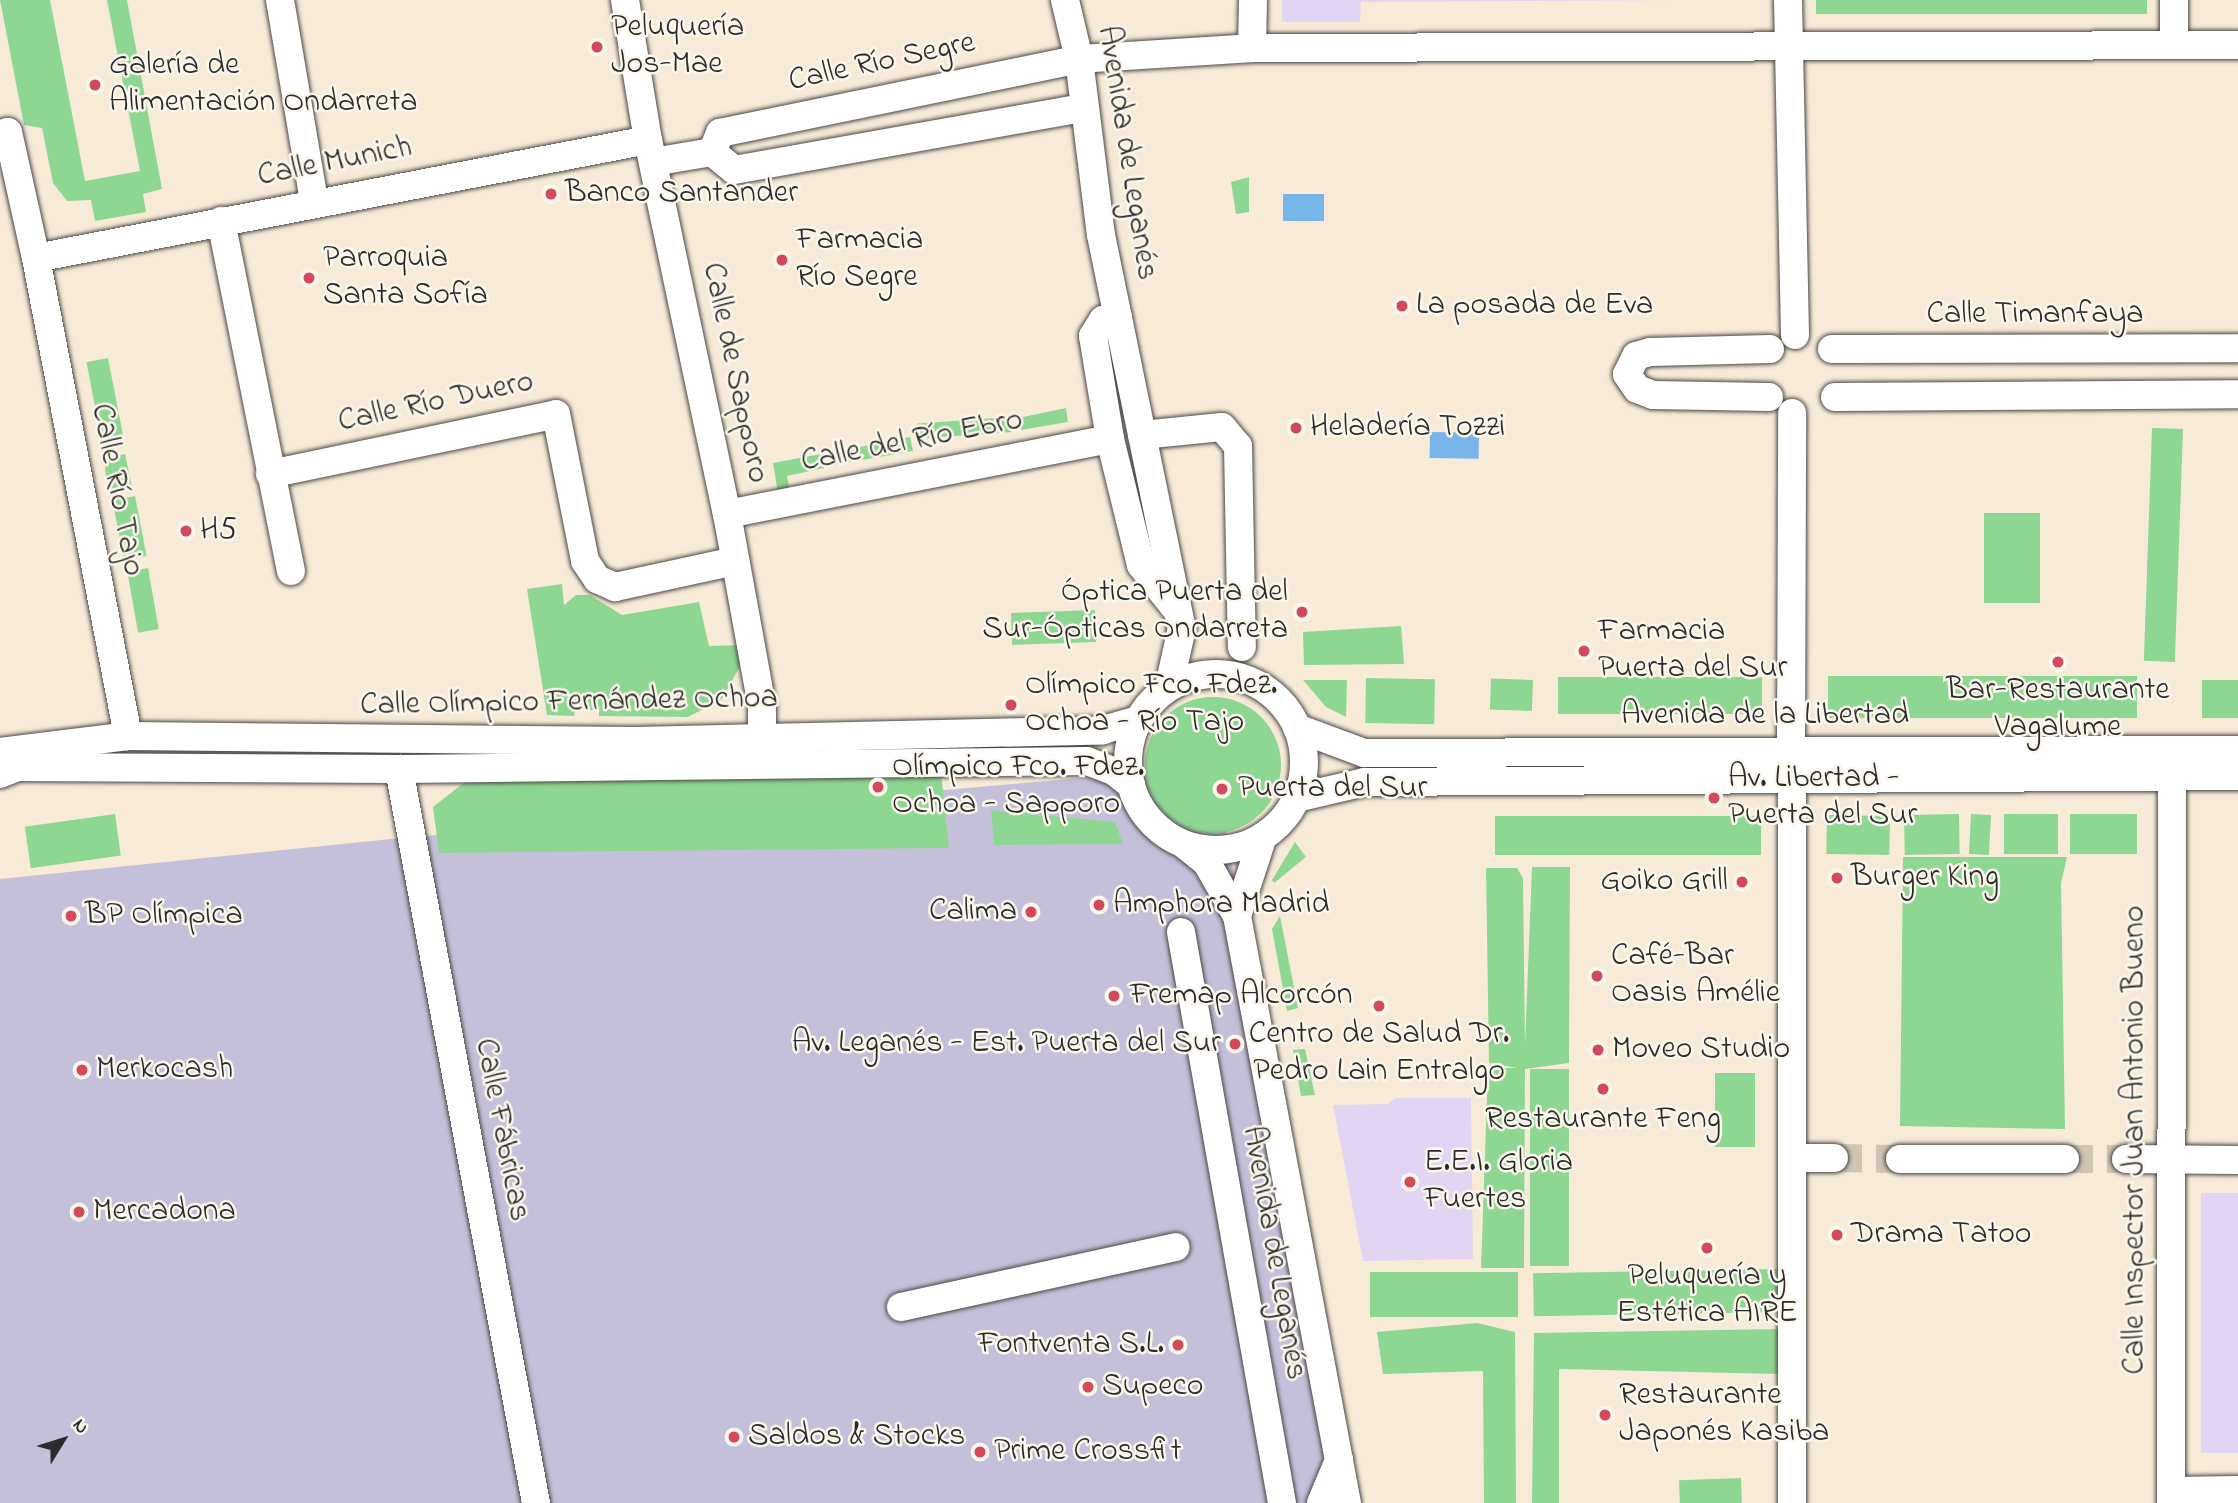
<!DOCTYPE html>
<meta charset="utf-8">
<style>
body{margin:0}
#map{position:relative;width:2238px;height:1503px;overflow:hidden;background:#f7ebd8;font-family:"Indie Flower",sans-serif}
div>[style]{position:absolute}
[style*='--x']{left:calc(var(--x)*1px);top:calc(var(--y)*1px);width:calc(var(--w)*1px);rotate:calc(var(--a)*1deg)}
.built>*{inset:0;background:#e2d4f3;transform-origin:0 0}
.industrial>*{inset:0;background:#c5c0da}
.green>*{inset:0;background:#8ed792;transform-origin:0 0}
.round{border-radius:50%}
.water>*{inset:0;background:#77b5ea;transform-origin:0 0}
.minor-tunnel>*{height:28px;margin-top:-14px;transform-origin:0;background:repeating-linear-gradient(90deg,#cec5b5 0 28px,transparent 0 42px)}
.roads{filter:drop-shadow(0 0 2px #4a4845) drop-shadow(0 0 2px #4a4845)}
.minor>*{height:28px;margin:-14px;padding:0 14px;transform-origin:14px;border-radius:14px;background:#fff}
.minor>.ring{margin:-14px;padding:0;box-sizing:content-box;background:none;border:28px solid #fff;border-radius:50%}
.dots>*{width:19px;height:19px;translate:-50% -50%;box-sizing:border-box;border:4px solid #fbf7ec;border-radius:50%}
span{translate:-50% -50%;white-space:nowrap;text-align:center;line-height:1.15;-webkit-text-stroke:5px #fbf7ec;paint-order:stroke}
.poi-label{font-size:32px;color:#2b2b2b}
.left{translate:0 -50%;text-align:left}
.right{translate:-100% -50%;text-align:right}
.street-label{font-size:32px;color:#2b2b2b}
.north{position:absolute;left:28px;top:1405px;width:70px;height:70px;-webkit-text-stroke:5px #fbf7ec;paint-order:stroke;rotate:52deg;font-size:19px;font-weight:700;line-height:28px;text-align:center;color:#2b2b2b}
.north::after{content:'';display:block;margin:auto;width:24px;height:32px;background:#2b2b2b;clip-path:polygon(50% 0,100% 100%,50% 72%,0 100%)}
</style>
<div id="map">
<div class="built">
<i style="clip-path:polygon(1282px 0,1686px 0,1361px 2px,1360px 22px,1282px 22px)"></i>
<i style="clip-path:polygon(1395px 1098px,1471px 1098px,1473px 1259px,1363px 1261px,1333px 1105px,1388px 1104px)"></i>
<i style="left:2201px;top:1193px;width:37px;height:260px"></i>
</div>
<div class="industrial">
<i style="clip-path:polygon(1215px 766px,1343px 1503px,0 1503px,0 879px,391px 839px)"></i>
</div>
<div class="green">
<i style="clip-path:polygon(0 0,50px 0,85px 181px,140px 171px,107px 0,127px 0,162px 189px,143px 194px,146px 212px,95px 221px,91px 200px,67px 201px,53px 183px,42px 128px,24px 125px)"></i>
<i style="left:1816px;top:0;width:331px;height:14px"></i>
<i style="clip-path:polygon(1249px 177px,1249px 212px,1236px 214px,1231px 182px)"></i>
<i style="left:108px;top:358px;width:86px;height:22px;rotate:79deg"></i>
<i style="clip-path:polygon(1066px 408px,1068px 422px,1021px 430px,1018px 418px)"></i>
<i style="left:1010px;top:417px;width:15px;height:93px;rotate:86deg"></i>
<i style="left:2152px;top:428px;width:31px;height:233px;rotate:2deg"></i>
<i style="clip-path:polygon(910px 437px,913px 451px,833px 465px,830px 453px)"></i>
<i style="clip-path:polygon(125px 454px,132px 487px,108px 490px,104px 459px)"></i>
<i style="clip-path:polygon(821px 454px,824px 468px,787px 476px,790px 492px,778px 494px,773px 463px)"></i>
<i style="left:135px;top:496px;width:61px;height:23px;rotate:79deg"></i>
<i style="left:1984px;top:513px;width:56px;height:90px"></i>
<i style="left:148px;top:568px;width:62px;height:21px;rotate:80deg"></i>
<i style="clip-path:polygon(562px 584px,564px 605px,576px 595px,590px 595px,622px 615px,699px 602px,709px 646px,741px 645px,740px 666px,722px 699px,688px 717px,599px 716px,599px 710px,575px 710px,574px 716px,547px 715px,527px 589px)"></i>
<i style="left:1095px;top:610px;width:32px;height:84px;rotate:88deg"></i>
<i style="clip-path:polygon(1401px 626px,1404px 664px,1304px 665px,1303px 632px)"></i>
<i style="left:1828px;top:676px;width:309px;height:42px"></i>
<i style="left:1762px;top:677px;width:37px;height:204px;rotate:90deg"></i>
<i style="left:1366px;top:678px;width:69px;height:45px;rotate:1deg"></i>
<i style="clip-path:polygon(1303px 680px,1347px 680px,1346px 717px,1326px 707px)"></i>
<i style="left:1533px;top:680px;width:31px;height:42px;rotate:92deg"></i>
<i style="left:2202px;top:680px;width:36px;height:38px"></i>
<i class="round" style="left:1145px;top:697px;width:136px;height:136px"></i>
<i style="clip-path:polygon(941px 773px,949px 848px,439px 853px,433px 807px,470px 778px)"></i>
<i style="clip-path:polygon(991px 810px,1115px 822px,1123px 844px,994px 845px)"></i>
<i style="left:115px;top:814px;width:42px;height:91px;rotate:82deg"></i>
<i style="left:1959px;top:814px;width:40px;height:55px;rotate:89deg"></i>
<i style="left:1971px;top:814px;width:20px;height:40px;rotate:3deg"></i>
<i style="left:2058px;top:814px;width:40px;height:54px;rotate:90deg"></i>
<i style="left:2070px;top:814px;width:67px;height:40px"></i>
<i style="left:1827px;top:815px;width:63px;height:39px;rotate:1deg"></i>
<i style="left:1495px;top:816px;width:266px;height:39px"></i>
<i style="clip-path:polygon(1295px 842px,1306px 857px,1274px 883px,1272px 880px)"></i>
<i style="clip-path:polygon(1903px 857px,2067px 857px,2061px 883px,2065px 1129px,1900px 1126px)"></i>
<i style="clip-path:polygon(1532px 867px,1570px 867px,1569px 1063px,1525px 1069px,1524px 1268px,1481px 1268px,1488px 1068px,1517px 1068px,1489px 1063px,1486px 868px,1517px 868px,1523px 878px,1525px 1045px)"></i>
<i style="clip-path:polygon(1280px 916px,1298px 1008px,1287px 1011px,1272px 929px)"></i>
<i style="clip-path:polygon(1305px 1049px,1315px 1095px,1301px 1096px,1293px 1050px)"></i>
<i style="left:1530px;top:1069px;width:39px;height:197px"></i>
<i style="left:1755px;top:1073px;width:74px;height:40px;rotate:90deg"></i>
<i style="left:1780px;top:1269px;width:43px;height:247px;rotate:89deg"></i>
<i style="left:1518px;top:1272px;width:45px;height:148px;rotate:90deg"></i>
<i style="clip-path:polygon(1477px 1323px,1515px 1332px,1516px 1503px,1484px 1503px,1483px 1371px,1383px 1374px,1377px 1332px)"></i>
<i style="clip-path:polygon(1783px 1329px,1784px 1374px,1559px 1369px,1559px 1503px,1532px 1503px,1534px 1333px)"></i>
<i style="left:1741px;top:1478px;width:25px;height:62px;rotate:88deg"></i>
</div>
<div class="water">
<i style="left:1283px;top:194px;width:41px;height:27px"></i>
<i style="left:1430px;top:432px;width:49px;height:26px;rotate:1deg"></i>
</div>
<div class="minor-tunnel">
<i style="--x:1834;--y:1158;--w:66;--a:0.9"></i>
<i style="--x:2065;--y:1159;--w:61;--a:0"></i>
</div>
<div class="roads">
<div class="minor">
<i style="--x:280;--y:0;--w:205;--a:80.4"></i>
<i style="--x:625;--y:0;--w:142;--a:80.7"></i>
<i style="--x:648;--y:140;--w:382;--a:78.1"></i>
<i style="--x:727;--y:514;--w:196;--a:79.7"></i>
<i style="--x:762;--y:707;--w:45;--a:90"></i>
<i style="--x:1065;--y:0;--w:61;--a:76.7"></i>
<i style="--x:1079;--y:59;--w:177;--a:82.9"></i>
<i style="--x:1101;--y:235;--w:401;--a:78.4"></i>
<i style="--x:1182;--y:628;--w:59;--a:102.6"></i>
<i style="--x:1788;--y:0;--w:335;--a:88.8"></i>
<i style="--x:2174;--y:45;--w:45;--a:-90"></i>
<i style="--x:1252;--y:48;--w:48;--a:-88.8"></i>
<i style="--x:0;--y:134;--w:8;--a:-14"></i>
<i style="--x:8;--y:132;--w:129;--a:77.5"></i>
<i style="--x:36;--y:258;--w:487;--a:79.1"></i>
<i style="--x:712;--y:152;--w:21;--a:-67"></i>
<i style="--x:720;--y:133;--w:367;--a:-11.6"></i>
<i style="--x:1079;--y:59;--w:173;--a:-3.6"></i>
<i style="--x:1252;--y:48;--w:986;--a:-0.17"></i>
<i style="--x:653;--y:162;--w:60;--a:-9.6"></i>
<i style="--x:712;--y:152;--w:28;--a:39"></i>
<i style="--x:734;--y:170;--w:354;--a:-10.1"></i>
<i style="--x:221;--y:221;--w:357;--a:78.7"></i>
<i style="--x:36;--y:258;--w:623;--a:-10.91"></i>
<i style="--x:1118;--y:317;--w:15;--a:169"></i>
<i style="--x:1103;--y:320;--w:19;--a:122"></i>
<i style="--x:1093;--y:336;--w:104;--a:80.6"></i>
<i style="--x:1110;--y:439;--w:130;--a:76.2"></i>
<i style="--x:1141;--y:565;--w:55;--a:51.7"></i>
<i style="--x:1832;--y:349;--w:406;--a:-0.1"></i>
<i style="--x:1769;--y:397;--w:116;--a:-179"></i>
<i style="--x:1653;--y:395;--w:17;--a:-159"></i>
<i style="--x:1637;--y:389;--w:18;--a:-124"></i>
<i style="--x:1627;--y:374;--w:20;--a:-63"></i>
<i style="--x:1636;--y:356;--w:15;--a:-16"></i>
<i style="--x:1650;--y:352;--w:120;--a:-1.4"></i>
<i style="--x:1835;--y:397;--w:403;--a:-0.4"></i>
<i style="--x:1142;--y:435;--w:80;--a:-5.7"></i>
<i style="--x:1222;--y:427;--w:25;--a:50"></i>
<i style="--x:1238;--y:446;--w:201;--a:88.9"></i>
<i style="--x:270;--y:474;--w:292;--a:-11.8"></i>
<i style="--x:556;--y:414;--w:150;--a:78.8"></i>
<i style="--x:585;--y:561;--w:22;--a:56"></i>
<i style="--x:597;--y:579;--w:20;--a:24"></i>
<i style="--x:615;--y:587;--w:123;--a:-12.2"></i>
<i style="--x:727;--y:514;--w:390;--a:-11.1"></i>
<i class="ring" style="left:1128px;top:674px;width:148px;height:148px"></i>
<i style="--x:1297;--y:728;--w:72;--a:20.5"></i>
<i style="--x:1364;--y:753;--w:874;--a:-0.2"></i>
<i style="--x:1791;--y:751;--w:338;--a:-89.8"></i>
<i style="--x:0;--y:752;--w:129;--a:-7.1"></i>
<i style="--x:128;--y:736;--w:507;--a:0.57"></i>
<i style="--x:635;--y:741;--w:468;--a:-1.3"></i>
<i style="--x:1103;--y:730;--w:36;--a:-16"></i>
<i style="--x:399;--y:769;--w:747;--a:79.43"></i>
<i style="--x:0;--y:774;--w:18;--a:-22"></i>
<i style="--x:17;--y:767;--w:382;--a:0.3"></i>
<i style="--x:399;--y:769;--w:688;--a:-0.67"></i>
<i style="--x:1087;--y:761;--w:30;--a:21"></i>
<i style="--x:1115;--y:772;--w:21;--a:39"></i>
<i style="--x:1296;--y:798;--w:70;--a:-13.2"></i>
<i style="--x:1364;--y:782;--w:874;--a:-0.39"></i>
<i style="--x:1185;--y:845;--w:28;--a:39"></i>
<i style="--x:1207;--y:863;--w:61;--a:60.5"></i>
<i style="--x:1237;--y:916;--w:597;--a:79.39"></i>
<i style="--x:1237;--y:916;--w:84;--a:-72"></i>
<i style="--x:1181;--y:932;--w:580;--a:79.97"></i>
<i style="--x:1792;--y:1158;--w:42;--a:0"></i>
<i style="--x:1900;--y:1159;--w:165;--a:0"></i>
<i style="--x:2126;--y:1159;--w:112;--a:0.5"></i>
<i style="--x:901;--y:1307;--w:281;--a:-12.3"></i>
<i style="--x:2171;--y:1491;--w:67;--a:-0.9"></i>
<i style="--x:1321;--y:1503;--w:47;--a:-67.3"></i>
<i style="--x:1792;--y:1503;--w:725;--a:-90"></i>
<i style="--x:2171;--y:1503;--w:727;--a:-89.92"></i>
</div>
</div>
<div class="dots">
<i style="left:597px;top:47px;background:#d1495b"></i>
<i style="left:95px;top:85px;background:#d1495b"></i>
<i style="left:551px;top:194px;background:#d1495b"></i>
<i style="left:782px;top:260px;background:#d1495b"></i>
<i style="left:309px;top:278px;background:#d1495b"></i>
<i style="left:1402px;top:306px;background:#d1495b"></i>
<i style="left:1296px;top:428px;background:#d1495b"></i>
<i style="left:186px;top:531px;background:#d1495b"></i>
<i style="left:1302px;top:612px;background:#d1495b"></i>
<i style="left:1584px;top:651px;background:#d1495b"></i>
<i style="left:2058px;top:662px;background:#d1495b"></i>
<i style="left:1011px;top:705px;background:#d1495b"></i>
<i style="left:878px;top:787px;background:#d1495b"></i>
<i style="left:1222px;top:789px;background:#d1495b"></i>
<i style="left:1714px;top:798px;background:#d1495b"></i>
<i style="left:1837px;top:878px;background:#d1495b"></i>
<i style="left:1742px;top:882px;background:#d1495b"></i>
<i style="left:1099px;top:905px;background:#d1495b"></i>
<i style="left:1031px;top:912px;background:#d1495b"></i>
<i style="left:71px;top:916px;background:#d1495b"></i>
<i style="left:1597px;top:976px;background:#d1495b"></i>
<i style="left:1114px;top:996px;background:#d1495b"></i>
<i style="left:1379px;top:1006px;background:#d1495b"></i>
<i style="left:1235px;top:1044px;background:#d1495b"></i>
<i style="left:1598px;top:1050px;background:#d1495b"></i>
<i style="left:82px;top:1070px;background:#d1495b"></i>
<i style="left:1603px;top:1089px;background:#d1495b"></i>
<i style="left:1410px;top:1182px;background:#d1495b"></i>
<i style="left:79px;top:1212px;background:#d1495b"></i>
<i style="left:1837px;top:1235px;background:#d1495b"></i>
<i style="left:1707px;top:1248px;background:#d1495b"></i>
<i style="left:1178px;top:1345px;background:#d1495b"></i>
<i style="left:1088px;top:1387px;background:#d1495b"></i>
<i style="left:1605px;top:1415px;background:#d1495b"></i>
<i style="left:734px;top:1437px;background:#d1495b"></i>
<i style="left:980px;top:1452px;background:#d1495b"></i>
</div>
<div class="poi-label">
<span class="left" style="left:611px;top:47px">Peluquería<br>Jos-Mae</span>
<span class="left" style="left:109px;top:85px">Galería de<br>Alimentación Ondarreta</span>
<span class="left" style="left:565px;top:194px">Banco Santander</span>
<span class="left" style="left:796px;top:260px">Farmacia<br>Río Segre</span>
<span class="left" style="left:323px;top:278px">Parroquia<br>Santa Sofía</span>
<span class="left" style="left:1416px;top:306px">La posada de Eva</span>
<span class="left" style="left:1310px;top:428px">Heladería Tozzi</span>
<span class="left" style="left:200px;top:531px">H5</span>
<span class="right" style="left:1288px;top:612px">Óptica Puerta del<br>Sur-Ópticas Ondarreta</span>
<span class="left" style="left:1598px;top:651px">Farmacia<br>Puerta del Sur</span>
<span class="left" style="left:1025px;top:705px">Olímpico Fco. Fdez.<br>Ochoa - Río Tajo</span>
<span style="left:2058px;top:710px">Bar-Restaurante<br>Vagalume</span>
<span class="left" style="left:892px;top:787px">Olímpico Fco. Fdez.<br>Ochoa - Sapporo</span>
<span class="left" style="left:1728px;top:798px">Av. Libertad -<br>Puerta del Sur</span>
<span class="left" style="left:1238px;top:789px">Puerta del Sur</span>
<span class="left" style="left:1851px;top:878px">Burger King</span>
<span class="right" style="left:1728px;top:882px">Goiko Grill</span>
<span class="left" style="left:1113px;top:905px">Amphora Madrid</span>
<span class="right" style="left:1017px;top:912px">Calima</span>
<span class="left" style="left:85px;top:916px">BP Olímpica</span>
<span class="left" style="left:1611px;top:976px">Café-Bar<br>Oasis Amélie</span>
<span class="left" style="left:1130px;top:996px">Fremap Alcorcón</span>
<span style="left:1379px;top:1054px">Centro de Salud Dr.<br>Pedro Lain Entralgo</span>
<span class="right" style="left:1221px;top:1044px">Av. Leganés - Est. Puerta del Sur</span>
<span class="left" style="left:1612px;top:1050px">Moveo Studio</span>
<span class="left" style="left:96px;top:1070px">Merkocash</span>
<span style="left:1603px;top:1120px">Restaurante Feng</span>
<span class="left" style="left:1424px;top:1182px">E.E.I. Gloria<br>Fuertes</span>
<span class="left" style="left:93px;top:1212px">Mercadona</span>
<span class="left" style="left:1851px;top:1235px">Drama Tatoo</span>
<span style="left:1707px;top:1296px">Peluquería y<br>Estética AIRE</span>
<span class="right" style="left:1164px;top:1345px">Fontventa S.L.</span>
<span class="left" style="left:1102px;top:1387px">Supeco</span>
<span class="left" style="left:1619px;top:1415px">Restaurante<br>Japonés Kasiba</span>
<span class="left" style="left:748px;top:1437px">Saldos &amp; Stocks</span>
<span class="left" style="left:994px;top:1452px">Prime Crossfit</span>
</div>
<div class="street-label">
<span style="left:882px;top:63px;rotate:-12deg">Calle Río Segre</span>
<span style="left:1126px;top:153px;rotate:81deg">Avenida de Leganés</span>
<span style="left:335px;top:163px;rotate:-11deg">Calle Munich</span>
<span style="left:2035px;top:315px">Calle Timanfaya</span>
<span style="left:734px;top:373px;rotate:78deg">Calle de Sapporo</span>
<span style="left:436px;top:403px;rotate:-12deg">Calle Río Duero</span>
<span style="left:912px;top:442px;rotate:-11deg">Calle del Río Ebro</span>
<span style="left:116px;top:490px;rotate:79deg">Calle Río Tajo</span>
<span style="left:569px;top:703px;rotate:-1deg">Calle Olímpico Fernández Ochoa</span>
<span style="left:1765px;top:716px">Avenida de la Libertad</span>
<span style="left:501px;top:1130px;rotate:79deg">Calle Fábricas</span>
<span style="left:2136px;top:1140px;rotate:-90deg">Calle Inspector Juan Antonio Bueno</span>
<span style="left:1273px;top:1253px;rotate:80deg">Avenida de Leganés</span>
</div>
<div class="north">N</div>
</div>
